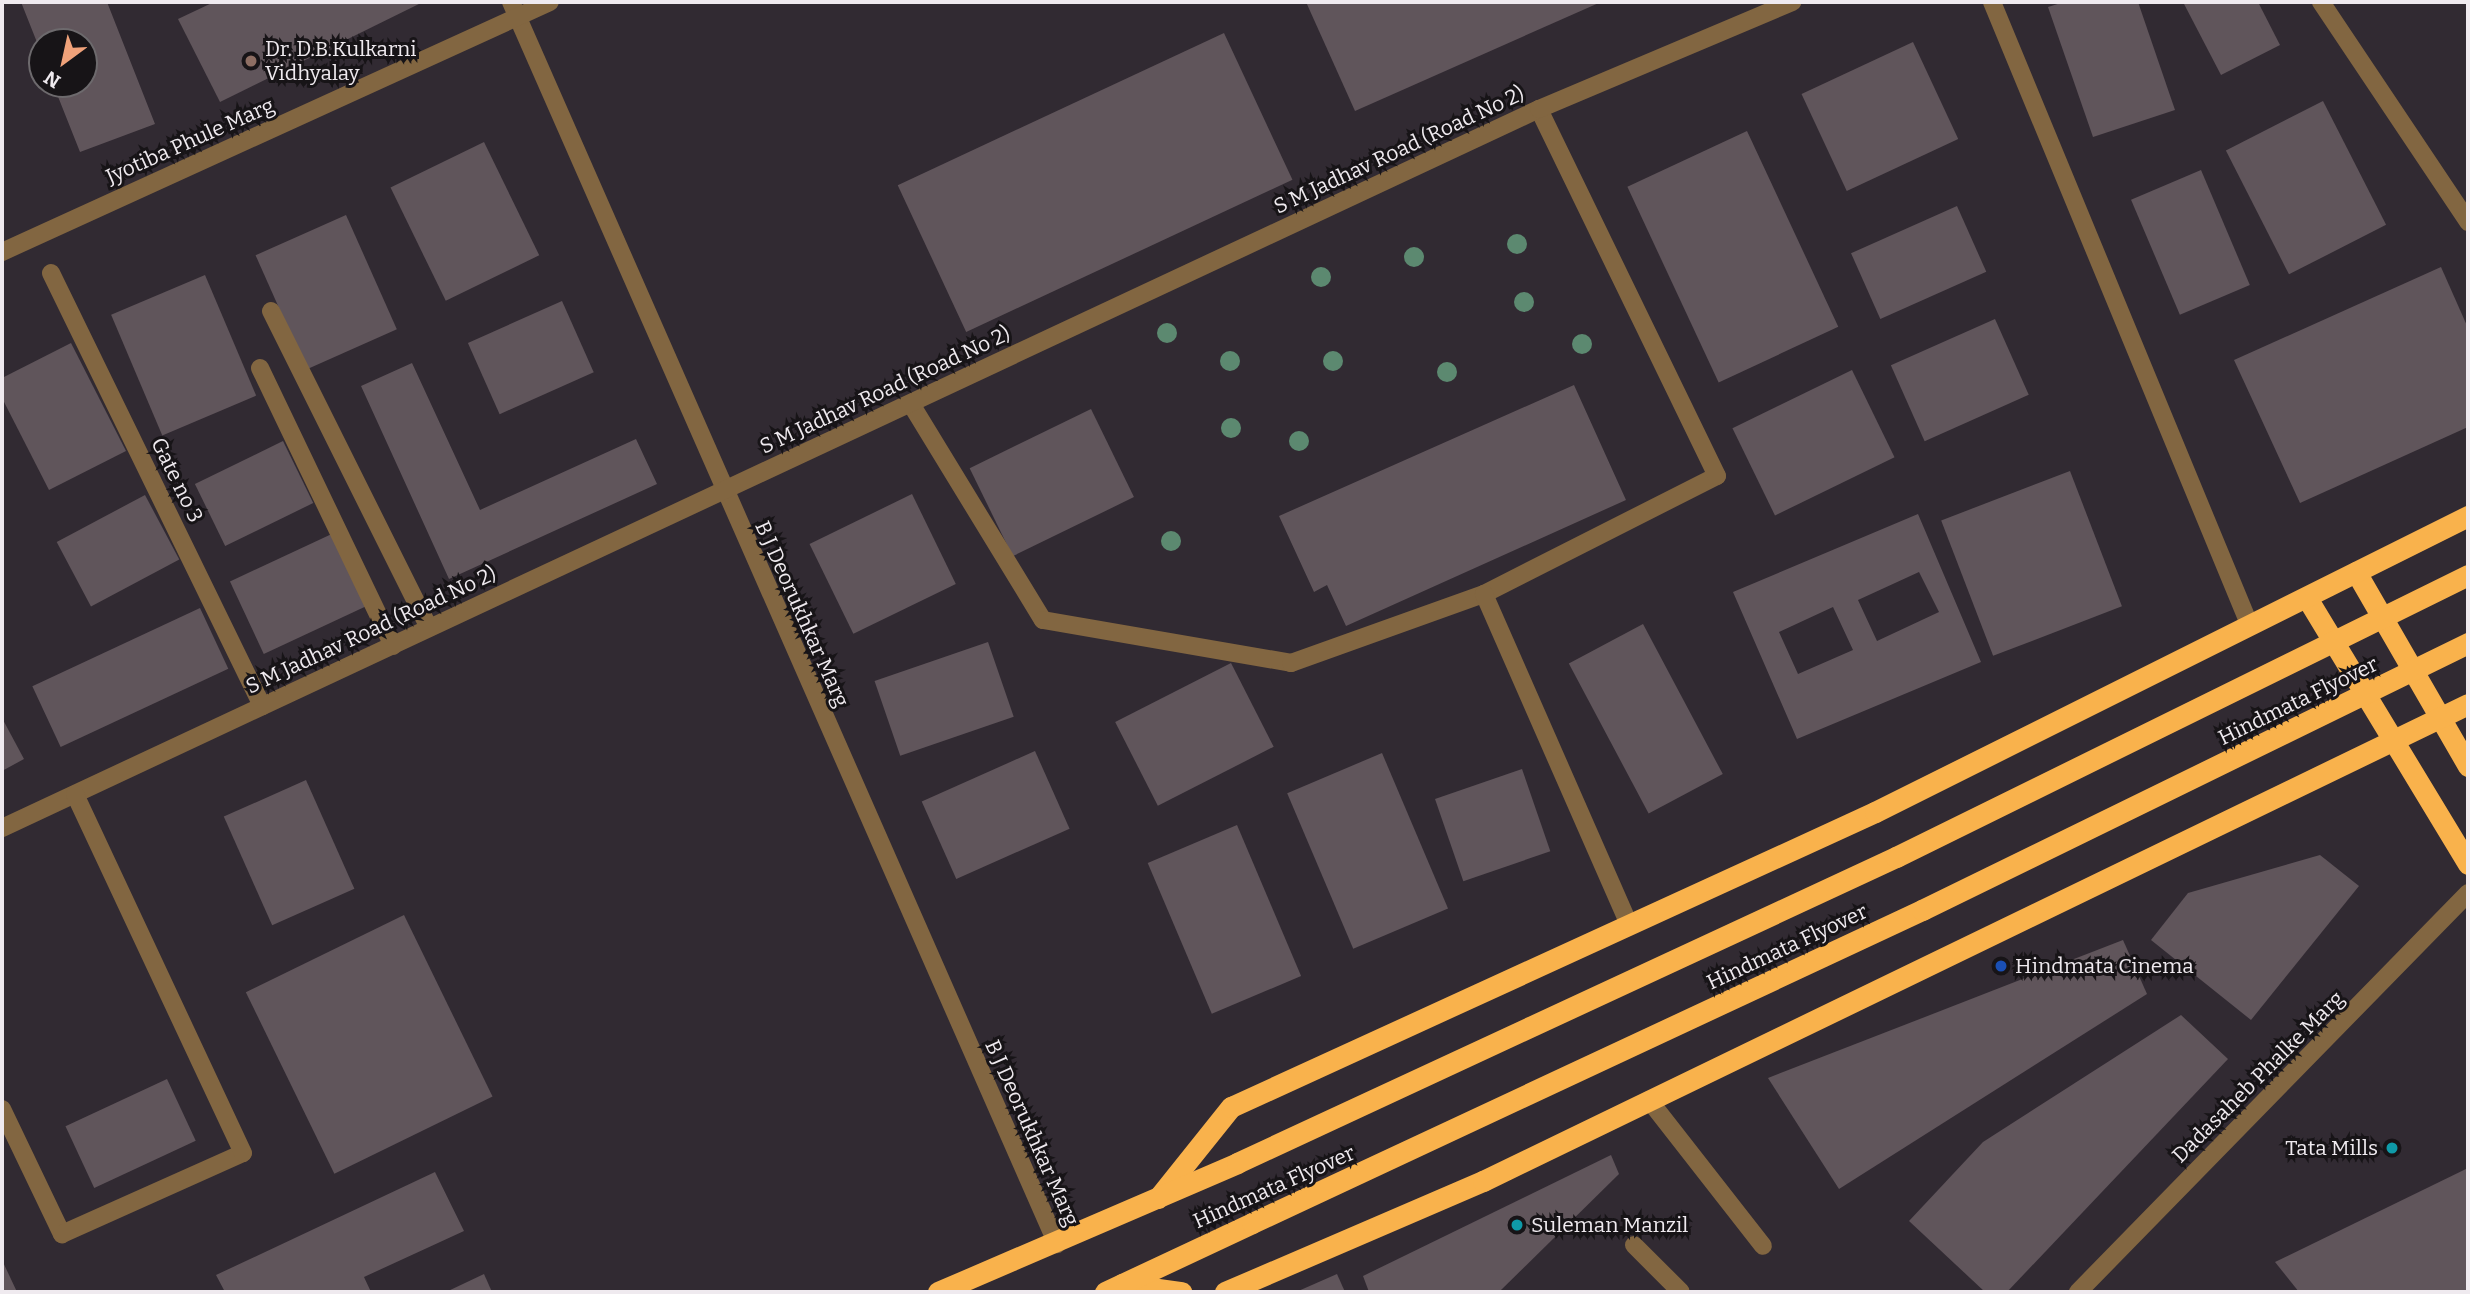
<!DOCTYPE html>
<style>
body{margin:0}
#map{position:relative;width:2470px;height:1294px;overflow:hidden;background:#312a32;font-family:Bitter,serif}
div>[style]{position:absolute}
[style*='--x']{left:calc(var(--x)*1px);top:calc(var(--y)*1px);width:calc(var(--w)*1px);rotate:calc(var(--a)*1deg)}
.building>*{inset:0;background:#60555b;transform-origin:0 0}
.minor>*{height:18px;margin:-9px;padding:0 9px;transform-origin:9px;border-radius:9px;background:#826641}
.highway>*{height:21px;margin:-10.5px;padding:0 10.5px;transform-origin:10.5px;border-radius:10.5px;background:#f9b24c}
.highway-bridge>*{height:21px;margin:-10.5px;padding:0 10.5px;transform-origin:10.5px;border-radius:10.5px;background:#f9b24c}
.trees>*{width:20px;height:20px;margin:-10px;border-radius:50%;background:#5c8970}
.dots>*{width:19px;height:19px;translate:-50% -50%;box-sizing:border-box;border:4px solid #171417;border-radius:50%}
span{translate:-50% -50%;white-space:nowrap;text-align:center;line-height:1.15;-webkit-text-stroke:6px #171417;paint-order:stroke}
.poi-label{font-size:21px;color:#efeaef}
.left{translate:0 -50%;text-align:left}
.right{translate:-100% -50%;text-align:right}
.street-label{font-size:21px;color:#efeaef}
.frame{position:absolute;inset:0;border:4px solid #efeaef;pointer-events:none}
.north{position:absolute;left:28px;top:28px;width:70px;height:70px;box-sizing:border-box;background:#171417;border:2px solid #6d6a6d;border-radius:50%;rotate:213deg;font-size:19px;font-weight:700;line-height:28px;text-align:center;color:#efeaef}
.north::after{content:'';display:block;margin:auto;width:24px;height:32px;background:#f0a27a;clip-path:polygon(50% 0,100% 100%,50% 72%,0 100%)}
</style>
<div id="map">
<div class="building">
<i style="clip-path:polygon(21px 2px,107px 2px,155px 124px,80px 152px,53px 84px,84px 84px,84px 42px,42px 42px,42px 55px)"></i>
<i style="clip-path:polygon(214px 2px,423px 2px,220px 102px,178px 19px)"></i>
<i style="clip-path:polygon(1306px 2px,1601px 2px,1355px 111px)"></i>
<i style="clip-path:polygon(2064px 2px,2138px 2px,2175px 110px,2093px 137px,2048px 7px)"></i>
<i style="clip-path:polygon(2183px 2px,2258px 2px,2280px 45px,2221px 75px)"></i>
<i style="left:1224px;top:33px;width:162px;height:360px;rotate:65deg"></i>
<i style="left:1913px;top:42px;width:107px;height:123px;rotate:65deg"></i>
<i style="left:2323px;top:101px;width:139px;height:109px;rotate:63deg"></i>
<i style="left:1747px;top:131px;width:216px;height:132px;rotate:65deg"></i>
<i style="left:484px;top:142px;width:126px;height:104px;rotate:64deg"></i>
<i style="left:2201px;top:170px;width:125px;height:76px;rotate:67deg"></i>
<i style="left:1957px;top:206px;width:72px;height:116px;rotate:66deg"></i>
<i style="left:346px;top:215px;width:125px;height:99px;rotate:66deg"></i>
<i style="clip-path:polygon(2441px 267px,2468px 328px,2468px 427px,2300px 503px,2234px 360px)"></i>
<i style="left:205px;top:275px;width:131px;height:102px;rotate:67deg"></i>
<i style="left:562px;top:301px;width:78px;height:103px;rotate:66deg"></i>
<i style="left:1995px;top:319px;width:83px;height:114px;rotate:66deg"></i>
<i style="clip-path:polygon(71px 343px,126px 451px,49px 490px,2px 398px,2px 378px)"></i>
<i style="clip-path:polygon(412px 363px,480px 510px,636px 439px,657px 484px,449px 579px,361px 386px)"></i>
<i style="left:1852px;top:370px;width:97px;height:133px;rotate:64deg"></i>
<i style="clip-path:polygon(1574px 385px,1626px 500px,1346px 626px,1327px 585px,1314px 592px,1279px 516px)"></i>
<i style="left:1091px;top:409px;width:98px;height:135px;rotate:64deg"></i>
<i style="left:283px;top:441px;width:69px;height:98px;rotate:64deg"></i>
<i style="left:2070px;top:471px;width:145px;height:138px;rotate:69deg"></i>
<i style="left:912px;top:494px;width:100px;height:114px;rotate:64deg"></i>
<i style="left:145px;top:495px;width:73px;height:100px;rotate:62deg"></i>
<i style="clip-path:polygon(evenodd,1918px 514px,1981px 662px,1797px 739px,1733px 592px,1918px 514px,1919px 572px,1939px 612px,1877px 641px,1858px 600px,1919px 572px,1918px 514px,1833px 607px,1853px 650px,1798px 674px,1779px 632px,1833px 607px)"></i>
<i style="left:336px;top:532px;width:80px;height:117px;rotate:65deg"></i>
<i style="left:200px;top:608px;width:67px;height:185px;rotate:65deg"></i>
<i style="left:1643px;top:624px;width:170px;height:84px;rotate:62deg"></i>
<i style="left:988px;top:642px;width:79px;height:120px;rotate:71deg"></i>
<i style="left:1231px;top:663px;width:94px;height:130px;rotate:63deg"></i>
<i style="clip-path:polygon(2px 718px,24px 759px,2px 771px)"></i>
<i style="left:1035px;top:751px;width:85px;height:124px;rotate:66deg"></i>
<i style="left:1382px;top:753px;width:169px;height:103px;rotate:67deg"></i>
<i style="left:1522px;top:769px;width:87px;height:92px;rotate:71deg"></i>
<i style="left:306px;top:780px;width:119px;height:90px;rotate:66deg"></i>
<i style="left:1237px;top:825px;width:164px;height:97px;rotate:67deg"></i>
<i style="clip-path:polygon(2320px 855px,2359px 886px,2251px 1020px,2151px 940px,2188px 893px)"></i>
<i style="left:404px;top:915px;width:202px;height:176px;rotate:64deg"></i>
<i style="clip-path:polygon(2123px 940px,2147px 994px,1839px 1189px,1768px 1078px)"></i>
<i style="clip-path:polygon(2181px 1015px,2228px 1059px,2007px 1292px,1985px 1292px,1909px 1221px,1983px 1142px)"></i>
<i style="left:167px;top:1079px;width:68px;height:112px;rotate:65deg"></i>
<i style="clip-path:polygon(1611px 1155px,1619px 1174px,1499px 1292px,1369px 1292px,1363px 1276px)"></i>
<i style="clip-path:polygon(2468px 1168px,2468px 1292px,2299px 1292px,2275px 1262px)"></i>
<i style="clip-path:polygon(435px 1172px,464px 1231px,364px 1277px,371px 1292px,225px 1292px,216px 1275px)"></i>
<i style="clip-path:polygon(2px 1260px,17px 1292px,2px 1292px)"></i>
<i style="clip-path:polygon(484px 1274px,492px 1292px,446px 1292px)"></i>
<i style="clip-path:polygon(1337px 1274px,1345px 1292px,1296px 1292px)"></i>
</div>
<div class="minor">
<i style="--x:511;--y:2;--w:1357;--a:66.27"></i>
<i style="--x:1992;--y:2;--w:675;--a:67.54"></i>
<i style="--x:2321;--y:2;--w:265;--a:56.2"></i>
<i style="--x:2;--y:252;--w:602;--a:-24.52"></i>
<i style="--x:51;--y:273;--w:482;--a:64"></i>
<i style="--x:271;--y:311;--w:354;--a:63.5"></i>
<i style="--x:260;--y:368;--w:308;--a:64.4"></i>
<i style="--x:911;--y:404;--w:253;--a:58.6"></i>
<i style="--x:1043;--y:620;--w:252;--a:9.8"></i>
<i style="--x:1291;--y:663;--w:205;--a:-19.7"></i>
<i style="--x:1484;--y:594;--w:261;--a:-26.9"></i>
<i style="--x:1717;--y:476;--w:408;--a:-115.9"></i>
<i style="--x:1484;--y:594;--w:361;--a:66.3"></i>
<i style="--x:2;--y:828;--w:1697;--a:-25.07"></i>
<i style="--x:1539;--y:109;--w:275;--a:-22.9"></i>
<i style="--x:1649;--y:1100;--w:185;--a:52"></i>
<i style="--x:2;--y:1109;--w:139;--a:64.4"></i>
<i style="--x:62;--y:1234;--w:198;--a:-24.1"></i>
<i style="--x:243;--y:1153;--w:396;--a:-115.1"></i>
<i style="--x:1634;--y:1245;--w:66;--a:45"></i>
<i style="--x:2078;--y:1292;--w:558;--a:-45.65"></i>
</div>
<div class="highway">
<i style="--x:2356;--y:572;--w:224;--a:60"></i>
<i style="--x:2307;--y:598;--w:311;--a:58.8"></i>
<i style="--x:1158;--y:1198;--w:117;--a:-51.3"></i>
<i style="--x:1231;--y:1107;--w:708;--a:-24.61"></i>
<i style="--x:1875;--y:812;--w:663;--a:-26.53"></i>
<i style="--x:1122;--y:1284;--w:60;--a:7.7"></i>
<i style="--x:938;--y:1292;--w:326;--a:-23.3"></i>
<i style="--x:1105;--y:1292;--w:162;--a:-25.1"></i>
<i style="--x:1225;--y:1292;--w:281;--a:-23.3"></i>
<i style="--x:1483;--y:1181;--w:1094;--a:-25.84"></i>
</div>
<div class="highway-bridge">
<i style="--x:1237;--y:1163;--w:727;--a:-24.91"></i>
<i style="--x:1896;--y:857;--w:638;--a:-26.24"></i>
<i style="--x:1252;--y:1223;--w:740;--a:-25.04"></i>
<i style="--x:1922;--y:910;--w:608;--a:-26.06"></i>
</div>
<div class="trees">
<i style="left:1517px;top:244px"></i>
<i style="left:1414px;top:257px"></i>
<i style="left:1321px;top:277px"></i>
<i style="left:1524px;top:302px"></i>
<i style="left:1167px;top:333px"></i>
<i style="left:1582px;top:344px"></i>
<i style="left:1230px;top:361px"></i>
<i style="left:1333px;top:361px"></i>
<i style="left:1447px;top:372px"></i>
<i style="left:1231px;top:428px"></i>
<i style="left:1299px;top:441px"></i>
<i style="left:1171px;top:541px"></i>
</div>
<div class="dots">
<i style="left:251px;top:61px;background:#8d6e63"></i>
<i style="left:2001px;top:966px;background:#1a4fb4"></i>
<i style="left:2392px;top:1148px;background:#0f9aa8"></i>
<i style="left:1517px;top:1225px;background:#0f9aa8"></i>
</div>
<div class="poi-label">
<span class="left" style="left:265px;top:61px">Dr. D.B.Kulkarni<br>Vidhyalay</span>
<span class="left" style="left:2015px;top:966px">Hindmata Cinema</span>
<span class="right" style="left:2378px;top:1148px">Tata Mills</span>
<span class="left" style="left:1531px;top:1225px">Suleman Manzil</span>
</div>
<div class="street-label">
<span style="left:190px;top:141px;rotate:-24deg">Jyotiba Phule Marg</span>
<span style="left:1399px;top:150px;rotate:-25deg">S M Jadhav Road (Road No 2)</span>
<span style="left:885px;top:390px;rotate:-25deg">S M Jadhav Road (Road No 2)</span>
<span style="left:177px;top:480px;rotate:64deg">Gate no 3</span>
<span style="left:802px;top:614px;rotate:66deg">B J Deorukhkar Marg</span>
<span style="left:371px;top:630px;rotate:-25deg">S M Jadhav Road (Road No 2)</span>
<span style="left:2298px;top:701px;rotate:-26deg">Hindmata Flyover</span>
<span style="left:1787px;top:947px;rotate:-25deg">Hindmata Flyover</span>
<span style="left:2258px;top:1077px;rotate:-45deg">Dadasaheb Phalke Marg</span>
<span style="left:1032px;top:1133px;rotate:66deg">B J Deorukhkar Marg</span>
<span style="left:1274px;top:1187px;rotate:-24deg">Hindmata Flyover</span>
</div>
<div class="frame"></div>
<div class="north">N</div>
</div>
